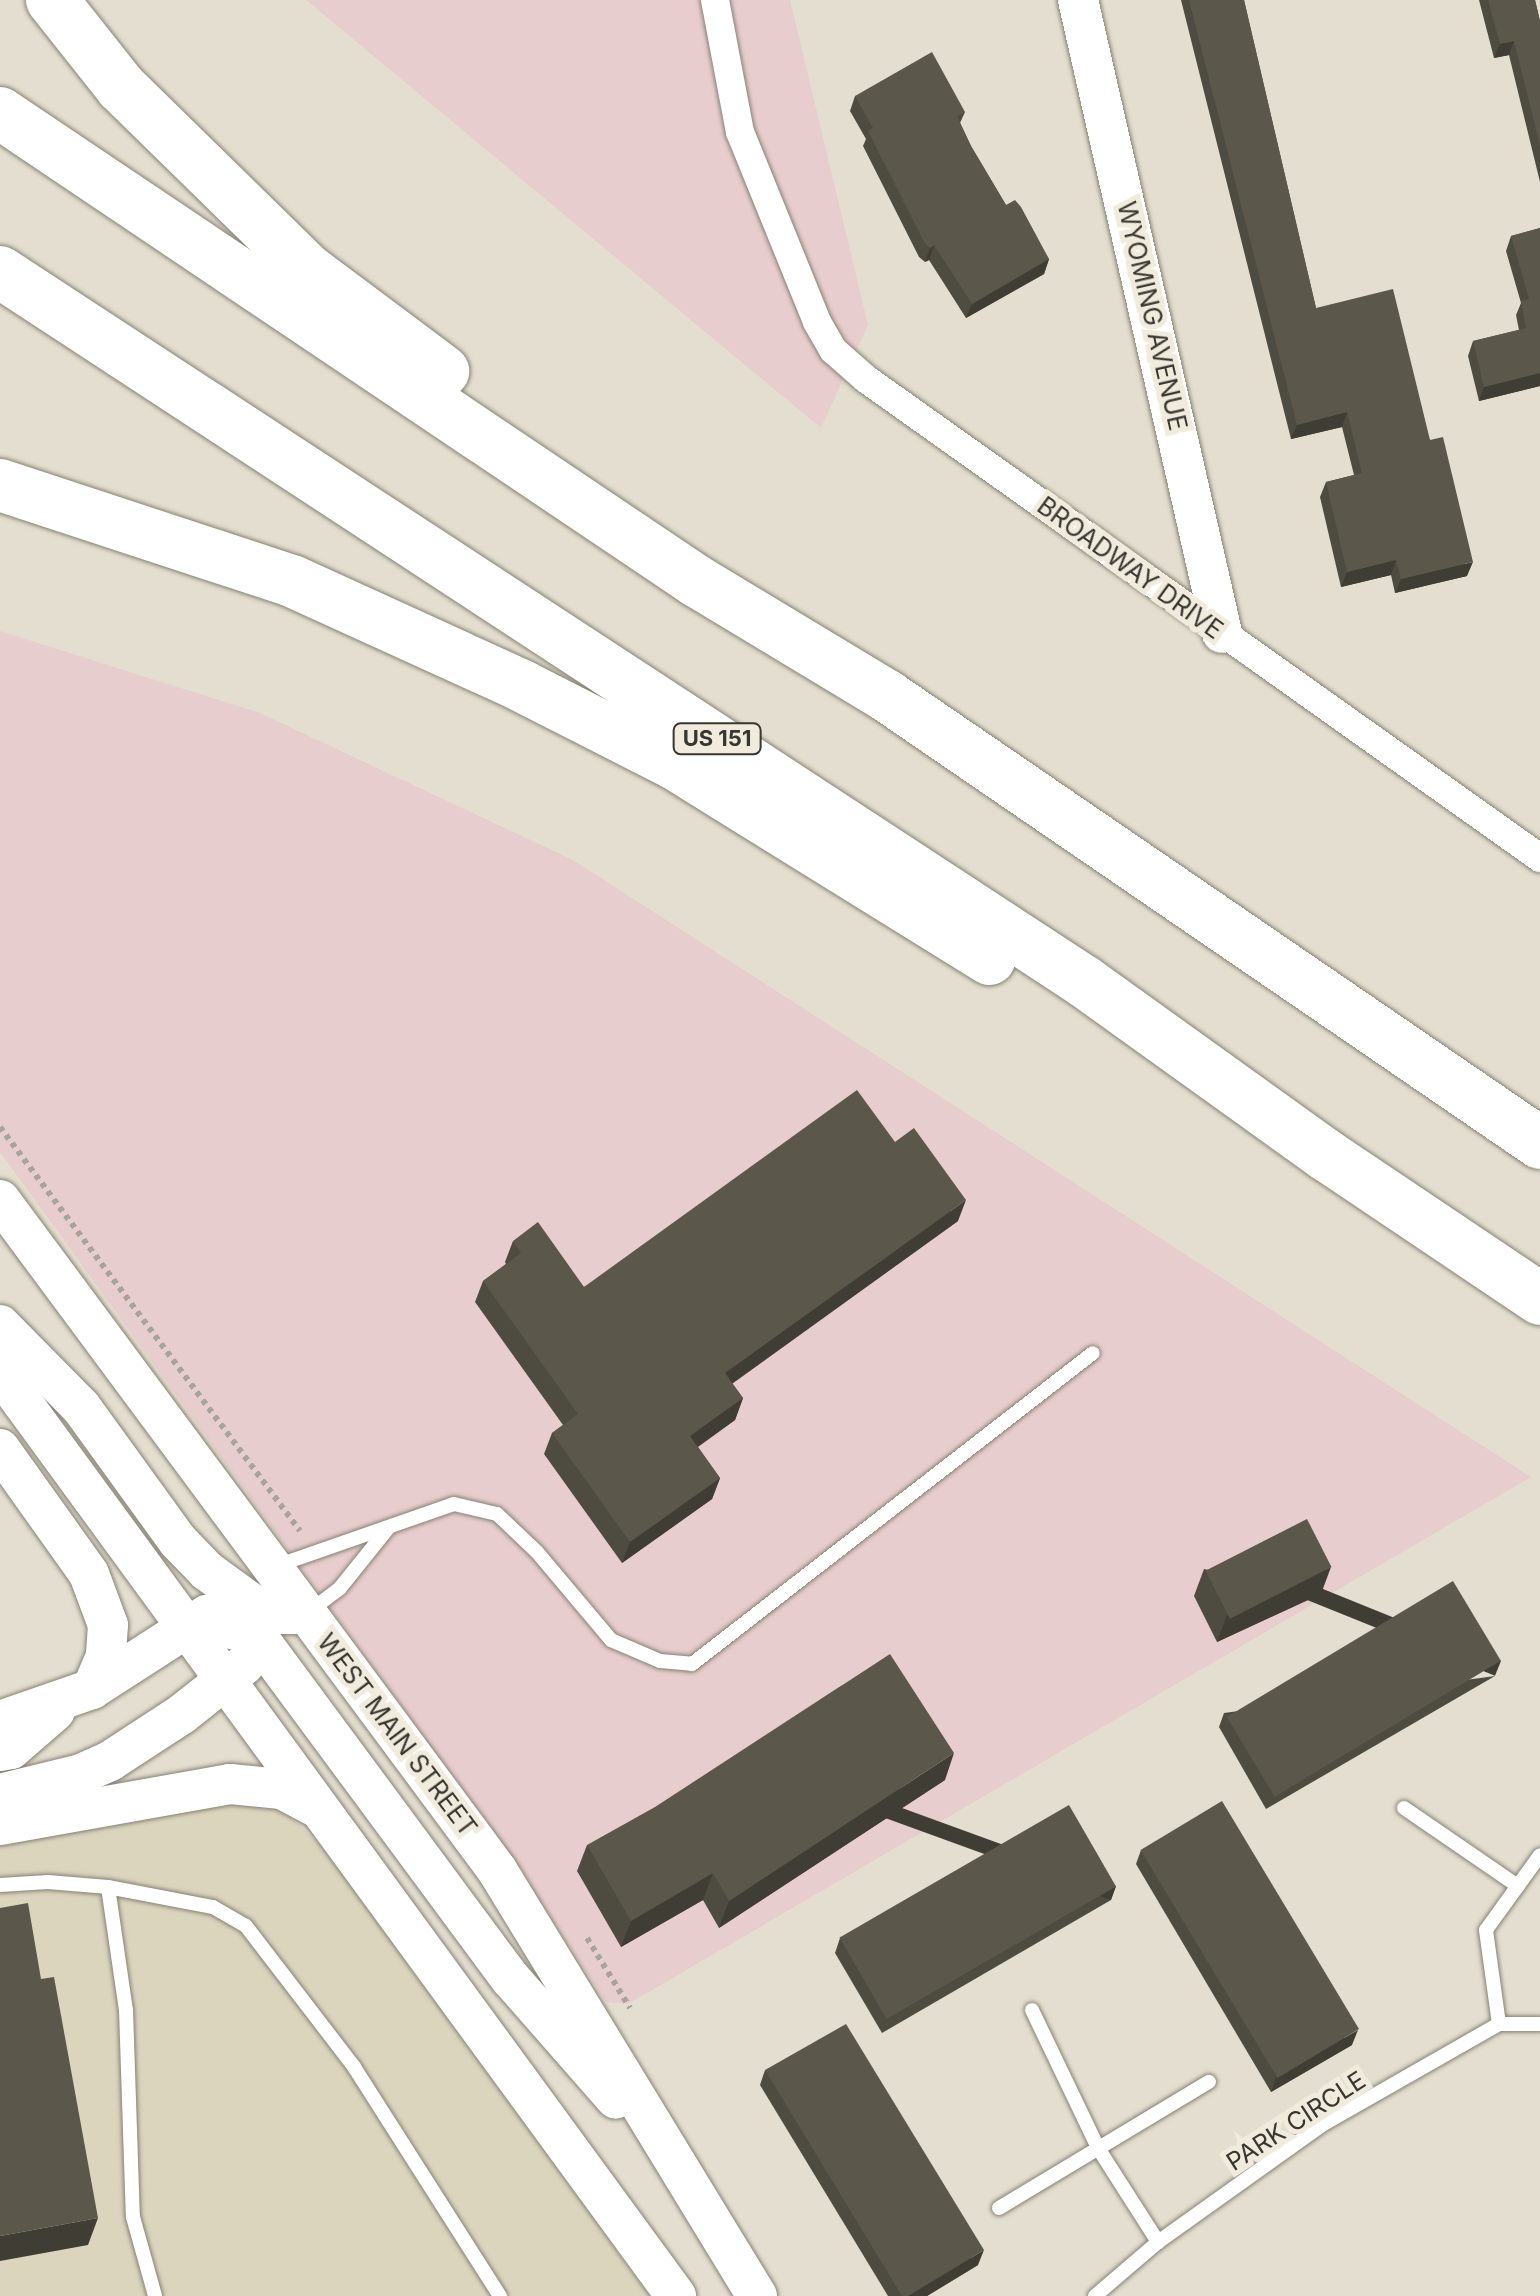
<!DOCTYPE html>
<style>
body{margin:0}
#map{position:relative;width:1540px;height:2296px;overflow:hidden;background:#e3decf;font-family:Inter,sans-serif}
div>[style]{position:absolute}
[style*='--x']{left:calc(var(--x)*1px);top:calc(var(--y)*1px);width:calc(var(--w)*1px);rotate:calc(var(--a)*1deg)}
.built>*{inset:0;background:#dbd5be}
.industrial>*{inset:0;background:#e8cdce}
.path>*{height:6px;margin-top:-3px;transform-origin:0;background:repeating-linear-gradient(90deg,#a8a499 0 5px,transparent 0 10px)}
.roads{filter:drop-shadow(0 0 2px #868274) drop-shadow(0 0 2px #868274)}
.lane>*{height:14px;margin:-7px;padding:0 7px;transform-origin:7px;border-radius:7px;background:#fff}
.street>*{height:28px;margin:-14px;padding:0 14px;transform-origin:14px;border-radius:14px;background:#fff}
.secondary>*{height:40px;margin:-20px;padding:0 20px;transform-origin:20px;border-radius:20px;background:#fff}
.highway>*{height:52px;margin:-26px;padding:0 26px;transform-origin:26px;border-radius:26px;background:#fff}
.wall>*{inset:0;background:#4e4b40}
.shaded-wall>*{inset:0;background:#403d34;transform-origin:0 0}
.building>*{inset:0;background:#5b574b;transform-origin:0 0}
span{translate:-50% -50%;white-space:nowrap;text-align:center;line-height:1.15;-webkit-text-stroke:10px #f0ebdc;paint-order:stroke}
.shield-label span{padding:2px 8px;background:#f0ebdc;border:2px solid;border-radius:8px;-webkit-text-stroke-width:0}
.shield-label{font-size:22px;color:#383631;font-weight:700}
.street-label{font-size:25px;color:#383631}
</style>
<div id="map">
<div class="built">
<i style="clip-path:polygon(233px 1802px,260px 1803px,284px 1811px,323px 1848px,650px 2296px,0 2296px,0 1841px)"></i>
</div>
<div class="industrial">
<i style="clip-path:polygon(306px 0,790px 0,868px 325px,821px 428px)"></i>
<i style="clip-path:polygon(0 631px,260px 713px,573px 860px,1531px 1477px,628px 2004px,606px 2002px,513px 1860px,0 1152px)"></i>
</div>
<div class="path">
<i style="--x:0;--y:1127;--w:503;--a:53.4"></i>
<i style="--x:587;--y:1938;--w:82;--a:58.4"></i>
</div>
<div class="roads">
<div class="lane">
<i style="--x:276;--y:1566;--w:188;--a:-19.2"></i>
<i style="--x:454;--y:1504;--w:44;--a:13.1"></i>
<i style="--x:497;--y:1514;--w:55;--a:43.5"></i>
<i style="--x:537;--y:1552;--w:115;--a:49.9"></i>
<i style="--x:611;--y:1640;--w:53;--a:23.2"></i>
<i style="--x:660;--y:1661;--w:32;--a:5"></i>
<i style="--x:692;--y:1664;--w:507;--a:-37.8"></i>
<i style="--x:311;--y:1610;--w:36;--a:-37"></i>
<i style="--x:340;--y:1588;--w:78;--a:-51.2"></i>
<i style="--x:1404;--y:1808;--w:138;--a:34.4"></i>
<i style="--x:0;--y:1885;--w:48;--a:-3.6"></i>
<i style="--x:48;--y:1882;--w:60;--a:4.8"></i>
<i style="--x:108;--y:1887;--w:107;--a:10.8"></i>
<i style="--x:213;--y:1907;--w:38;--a:30"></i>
<i style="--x:246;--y:1926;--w:178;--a:52.5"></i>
<i style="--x:354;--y:2067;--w:272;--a:57.5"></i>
<i style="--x:108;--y:1887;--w:124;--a:81.7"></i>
<i style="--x:126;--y:2010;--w:207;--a:88.1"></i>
<i style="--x:133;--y:2217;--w:82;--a:74.4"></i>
<i style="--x:1032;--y:2010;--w:153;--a:64.4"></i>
<i style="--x:1098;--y:2148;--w:112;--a:57.4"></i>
<i style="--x:1499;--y:2024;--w:95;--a:-97.9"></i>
<i style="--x:1486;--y:1930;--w:92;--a:-54.2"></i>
<i style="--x:999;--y:2208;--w:245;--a:-31"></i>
<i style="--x:1095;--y:2296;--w:83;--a:-40.6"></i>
<i style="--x:1158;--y:2242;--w:201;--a:-35.5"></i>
<i style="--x:1322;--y:2125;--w:204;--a:-29.7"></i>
<i style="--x:1499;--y:2024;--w:41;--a:0"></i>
</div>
<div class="street">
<i style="--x:715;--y:0;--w:134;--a:79.3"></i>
<i style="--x:740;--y:132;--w:205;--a:67.9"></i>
<i style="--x:817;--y:322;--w:32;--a:60"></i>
<i style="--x:833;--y:350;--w:44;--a:41.3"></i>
<i style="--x:866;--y:379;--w:827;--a:35.4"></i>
</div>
<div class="secondary">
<i style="--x:1078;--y:0;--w:649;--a:77.18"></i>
<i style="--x:0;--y:1200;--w:834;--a:53.43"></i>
<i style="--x:497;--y:1870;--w:499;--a:58.6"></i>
<i style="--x:0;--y:1325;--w:115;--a:45.4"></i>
<i style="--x:81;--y:1407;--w:165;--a:54.1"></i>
<i style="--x:178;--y:1541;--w:42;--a:46"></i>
<i style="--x:207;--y:1571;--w:59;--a:36.1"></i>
<i style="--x:255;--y:1606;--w:26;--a:18"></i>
<i style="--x:280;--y:1614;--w:26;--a:0"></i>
<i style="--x:0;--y:1372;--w:1145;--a:53.81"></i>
<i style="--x:0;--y:1449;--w:153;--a:54.5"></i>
<i style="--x:89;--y:1574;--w:54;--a:69.6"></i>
<i style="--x:108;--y:1625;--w:31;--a:94"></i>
<i style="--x:106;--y:1656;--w:36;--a:113"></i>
<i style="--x:188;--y:1628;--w:33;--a:-3"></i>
<i style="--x:221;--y:1626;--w:25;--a:16"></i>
<i style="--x:245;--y:1633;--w:24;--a:35"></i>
<i style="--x:265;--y:1647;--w:413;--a:53.5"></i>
<i style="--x:511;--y:1979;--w:159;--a:48.8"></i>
<i style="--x:0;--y:1721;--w:97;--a:-19.2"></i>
<i style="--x:92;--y:1689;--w:137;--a:-32.8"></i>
<i style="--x:0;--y:1751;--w:11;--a:-10"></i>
<i style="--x:11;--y:1749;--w:58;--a:-40.8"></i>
<i style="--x:0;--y:1794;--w:83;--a:-13.9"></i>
<i style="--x:81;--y:1774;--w:32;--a:-24"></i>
<i style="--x:110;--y:1761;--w:86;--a:-33.1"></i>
<i style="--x:182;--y:1714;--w:80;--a:-38.4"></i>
<i style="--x:0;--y:1825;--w:234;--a:-10.1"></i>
<i style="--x:230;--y:1784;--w:52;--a:5.5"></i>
<i style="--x:282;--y:1789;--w:40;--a:28"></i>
</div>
<div class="highway">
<i style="--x:52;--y:0;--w:111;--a:51.6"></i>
<i style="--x:121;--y:87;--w:262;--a:44.4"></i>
<i style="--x:308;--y:270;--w:169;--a:36.8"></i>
<i style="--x:0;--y:113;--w:841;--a:33.9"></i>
<i style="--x:698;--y:582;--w:221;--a:31.1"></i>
<i style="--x:887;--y:696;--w:791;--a:34.39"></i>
<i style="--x:0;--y:272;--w:1297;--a:33.2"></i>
<i style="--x:1085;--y:982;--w:297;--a:35.7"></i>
<i style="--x:1326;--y:1155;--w:258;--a:33.9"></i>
<i style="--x:0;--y:485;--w:307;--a:18.2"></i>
<i style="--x:292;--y:581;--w:253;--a:24.5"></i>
<i style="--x:522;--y:686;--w:172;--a:27"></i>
<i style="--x:675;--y:764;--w:370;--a:31.8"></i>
</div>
</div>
<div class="wall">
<i style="clip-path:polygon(1181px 0,1244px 0,1316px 308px,1430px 440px,1467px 576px,1395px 593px,1391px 575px,1341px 587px,1320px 497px,1326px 482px,1354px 475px,1342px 427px,1291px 439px)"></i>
<i style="clip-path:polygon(1479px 0,1535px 0,1540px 21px,1540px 182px,1509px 55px,1494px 58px)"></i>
<i style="clip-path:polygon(855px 96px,965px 112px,960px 123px,971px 146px,1006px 205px,1049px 259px,1044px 274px,966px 318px,929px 260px,925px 262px,919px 257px,863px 146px,866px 139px,850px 111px)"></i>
<i style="clip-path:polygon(1540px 228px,1540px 386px,1479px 401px,1468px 356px,1473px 341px,1519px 330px,1516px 315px,1521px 303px,1506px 251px,1511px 236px)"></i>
<i style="clip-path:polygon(895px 1142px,958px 1221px,732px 1383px,743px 1398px,735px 1420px,698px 1447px,720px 1478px,712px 1499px,622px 1563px,544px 1454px,552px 1433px,563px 1425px,475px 1302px,483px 1281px,506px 1264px,505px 1262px,513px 1241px,584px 1287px)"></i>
<i style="clip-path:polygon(1204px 1569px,1321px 1594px,1217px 1642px,1194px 1596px)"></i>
<i style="clip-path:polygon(1495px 1676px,1266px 1809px,1219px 1727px,1224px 1713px)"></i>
<i style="clip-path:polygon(945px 1780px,719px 1928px,703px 1900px,621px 1947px,577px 1871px,587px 1845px)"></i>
<i style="clip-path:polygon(1141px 1850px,1352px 2045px,1271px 2092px,1136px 1864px)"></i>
<i style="clip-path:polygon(1116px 1886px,1111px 1900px,882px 2033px,835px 1953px,840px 1938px)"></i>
<i style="clip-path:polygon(765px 2070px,978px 2265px,927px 2296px,888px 2296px,760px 2085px)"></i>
</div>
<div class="shaded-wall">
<i style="clip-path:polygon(1514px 41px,1509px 55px,1494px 58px,1500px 44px)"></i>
<i style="clip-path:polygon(934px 245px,929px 260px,925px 262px,930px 248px)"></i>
<i style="clip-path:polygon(1049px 259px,1044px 274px,966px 318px,972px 304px)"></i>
<i style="clip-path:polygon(1540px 373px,1540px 386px,1479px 401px,1484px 387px)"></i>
<i style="clip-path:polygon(1347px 412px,1342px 427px,1291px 439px,1297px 425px)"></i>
<i style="clip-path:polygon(1396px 560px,1391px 575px,1341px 587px,1347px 572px)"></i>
<i style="clip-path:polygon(1473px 562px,1467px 576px,1395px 593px,1401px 579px)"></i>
<i style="clip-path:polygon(966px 1200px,958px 1221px,718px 1394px,725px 1373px)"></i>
<i style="clip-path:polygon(743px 1398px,735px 1420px,683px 1457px,690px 1436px)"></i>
<i style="clip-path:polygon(720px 1478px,712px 1499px,622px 1563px,630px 1542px)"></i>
<i style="clip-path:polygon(1331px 1567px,1321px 1594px,1217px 1642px,1227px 1615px)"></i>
<i style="left:1501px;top:1661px;width:16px;height:266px;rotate:112deg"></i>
<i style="clip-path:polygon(954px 1753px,945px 1780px,719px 1928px,729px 1901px)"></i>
<i style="clip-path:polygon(713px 1873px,703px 1900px,621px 1947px,631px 1921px)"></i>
<i style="left:1116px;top:1886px;width:15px;height:265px;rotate:110deg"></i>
<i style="clip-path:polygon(1358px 2030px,1352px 2045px,1271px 2092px,1276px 2077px)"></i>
<i style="clip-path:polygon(98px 2218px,88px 2245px,0 2261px,0 2236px)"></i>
<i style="clip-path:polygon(984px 2250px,978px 2265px,927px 2296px,908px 2296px)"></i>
</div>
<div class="building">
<i style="clip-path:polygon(1189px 0,1244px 0,1316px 308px,1393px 289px,1430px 440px,1443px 437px,1473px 562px,1401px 579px,1396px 560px,1347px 572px,1326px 482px,1362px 473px,1347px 412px,1297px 425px)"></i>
<i style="clip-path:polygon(1488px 0,1535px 0,1540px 21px,1540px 146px,1514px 41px,1500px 44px)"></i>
<i style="clip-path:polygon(932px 52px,965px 112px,957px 116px,971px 146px,1006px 205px,1015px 200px,1021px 207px,1049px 259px,972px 304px,934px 245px,930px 248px,924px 242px,868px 131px,873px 128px,855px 96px)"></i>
<i style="clip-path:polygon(1540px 228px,1540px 373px,1484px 387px,1473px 341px,1526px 328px,1521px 301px,1529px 299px,1511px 236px)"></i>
<i style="clip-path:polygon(857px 1090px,895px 1142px,914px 1128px,966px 1200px,725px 1373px,743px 1398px,690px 1436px,720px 1478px,630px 1542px,552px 1433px,578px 1414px,483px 1281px,521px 1253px,513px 1241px,538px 1222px,584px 1287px)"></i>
<i style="left:1307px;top:1519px;width:54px;height:114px;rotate:63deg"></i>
<i style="left:1453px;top:1581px;width:93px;height:264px;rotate:59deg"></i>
<i style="clip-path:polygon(890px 1654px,954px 1753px,729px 1901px,713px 1873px,631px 1921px,587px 1845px,655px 1807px)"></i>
<i style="left:1222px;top:1801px;width:266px;height:95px;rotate:59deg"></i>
<i style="left:1069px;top:1805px;width:94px;height:265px;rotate:60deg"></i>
<i style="clip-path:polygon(28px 1903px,41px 1979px,54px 1977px,98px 2218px,0 2236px,0 1908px)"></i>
<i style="clip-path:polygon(846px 2024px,984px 2250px,908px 2296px,902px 2296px,765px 2070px)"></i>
</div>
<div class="shield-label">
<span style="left:717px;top:739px">US 151</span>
</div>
<div class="street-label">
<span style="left:1152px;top:316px;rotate:77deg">WYOMING AVENUE</span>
<span style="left:1130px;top:568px;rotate:36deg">BROADWAY DRIVE</span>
<span style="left:397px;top:1735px;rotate:53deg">WEST MAIN STREET</span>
<span style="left:1296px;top:2121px;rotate:-33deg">PARK CIRCLE</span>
</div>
</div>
